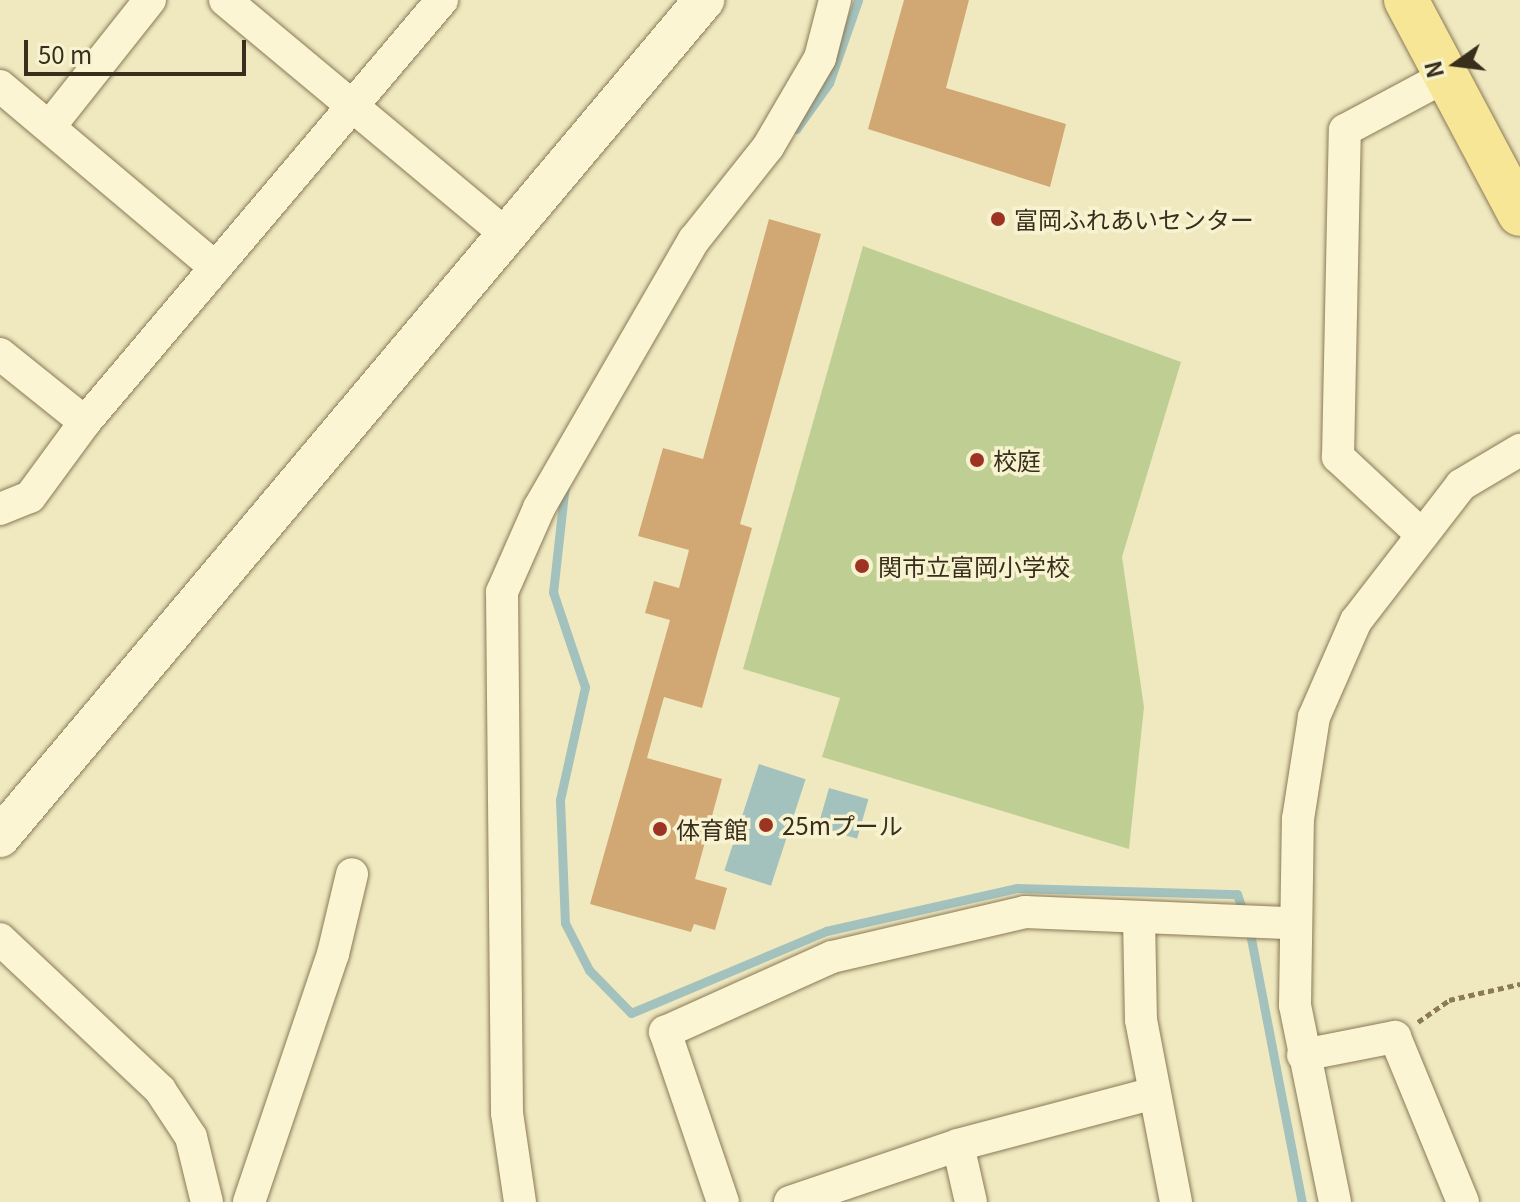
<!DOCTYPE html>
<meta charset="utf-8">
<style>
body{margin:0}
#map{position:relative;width:1520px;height:1202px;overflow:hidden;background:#f0e9c0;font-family:Georgia,"Noto Sans JP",serif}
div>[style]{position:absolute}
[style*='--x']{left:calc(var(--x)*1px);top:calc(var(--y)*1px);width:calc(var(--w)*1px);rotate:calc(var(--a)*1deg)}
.green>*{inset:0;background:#bfcf93}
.water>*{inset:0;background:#a3c2bd;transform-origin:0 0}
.stream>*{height:9px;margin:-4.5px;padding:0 4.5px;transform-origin:4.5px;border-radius:4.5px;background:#a3c2bd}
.building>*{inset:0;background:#d1a873}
.path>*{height:5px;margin-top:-2.5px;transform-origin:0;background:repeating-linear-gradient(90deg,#8a7a57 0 6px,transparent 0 10px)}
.roads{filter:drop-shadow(0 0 2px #8a7a57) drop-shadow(0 0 2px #8a7a57)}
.minor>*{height:32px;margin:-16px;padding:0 16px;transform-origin:16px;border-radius:16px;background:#fbf5d3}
.tertiary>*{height:40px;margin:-20px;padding:0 20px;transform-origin:20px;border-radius:20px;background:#fbf5d3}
.primary>*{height:44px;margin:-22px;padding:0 22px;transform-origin:22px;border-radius:22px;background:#f6e695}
.dots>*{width:22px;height:22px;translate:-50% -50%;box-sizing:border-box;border:4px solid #f7f2d0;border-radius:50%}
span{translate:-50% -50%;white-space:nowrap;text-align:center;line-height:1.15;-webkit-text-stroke:7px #f7f2d0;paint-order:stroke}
.poi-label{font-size:24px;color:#392e1c}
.left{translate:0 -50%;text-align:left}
.north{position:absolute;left:1416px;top:24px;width:80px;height:80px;-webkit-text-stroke:6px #f7f2d0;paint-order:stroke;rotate:256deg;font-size:22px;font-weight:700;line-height:32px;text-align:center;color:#392e1c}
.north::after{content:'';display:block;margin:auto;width:28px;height:36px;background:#392e1c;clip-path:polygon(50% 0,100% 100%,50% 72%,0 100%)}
.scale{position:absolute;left:24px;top:40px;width:222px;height:36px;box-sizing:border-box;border:4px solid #392e1c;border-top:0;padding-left:10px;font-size:24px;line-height:28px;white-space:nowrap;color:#392e1c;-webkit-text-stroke:6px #f7f2d0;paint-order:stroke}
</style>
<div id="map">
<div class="green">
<i style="clip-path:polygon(863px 246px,1181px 362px,1122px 557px,1144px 707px,1129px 849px,822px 757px,840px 698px,743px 669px)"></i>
</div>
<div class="water">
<i style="left:759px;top:764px;width:49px;height:112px;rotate:18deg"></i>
<i style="left:829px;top:788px;width:41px;height:41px;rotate:16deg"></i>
</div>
<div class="stream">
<i style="--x:796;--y:129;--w:57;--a:-54.3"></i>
<i style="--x:829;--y:83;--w:88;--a:-70.7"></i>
<i style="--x:565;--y:484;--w:109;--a:96.3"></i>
<i style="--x:553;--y:592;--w:100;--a:71.4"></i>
<i style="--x:585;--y:687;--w:116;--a:102.5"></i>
<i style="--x:560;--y:800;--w:123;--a:87.7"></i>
<i style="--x:565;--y:923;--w:53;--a:62.9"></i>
<i style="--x:589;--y:970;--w:60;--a:45.7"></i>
<i style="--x:631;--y:1013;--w:212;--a:-22.8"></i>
<i style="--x:826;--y:931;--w:196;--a:-12.7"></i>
<i style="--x:1017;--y:888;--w:220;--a:1.6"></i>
<i style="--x:1237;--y:894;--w:21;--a:71"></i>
<i style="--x:1249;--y:928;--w:279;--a:79.1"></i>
</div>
<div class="building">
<i style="clip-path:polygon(904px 0,969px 0,946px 88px,1066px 124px,1050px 187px,868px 129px)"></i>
<i style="clip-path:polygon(769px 219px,821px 234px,740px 524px,752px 528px,702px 708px,664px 697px,647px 758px,722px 779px,695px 879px,727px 888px,715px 930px,694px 924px,691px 932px,590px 904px,670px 620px,645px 613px,654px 581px,679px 588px,689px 550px,638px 536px,663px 448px,703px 459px)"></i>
</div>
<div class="path">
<i style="--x:1418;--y:1022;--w:38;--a:-35"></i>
<i style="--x:1449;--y:1000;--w:73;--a:-12.7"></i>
</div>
<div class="roads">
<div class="minor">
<i style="--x:225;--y:0;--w:362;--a:39.8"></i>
<i style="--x:0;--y:86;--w:282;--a:40.1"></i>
<i style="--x:50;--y:126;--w:161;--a:-51.6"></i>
<i style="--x:0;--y:354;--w:109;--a:38.7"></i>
<i style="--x:0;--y:509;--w:32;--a:-22"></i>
<i style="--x:30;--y:497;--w:93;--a:-53.7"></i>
<i style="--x:85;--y:422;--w:553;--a:-49.77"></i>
<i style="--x:1422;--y:535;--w:115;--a:-137.1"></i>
<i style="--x:1338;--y:457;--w:327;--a:-88.8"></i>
<i style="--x:1345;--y:130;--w:115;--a:-28.1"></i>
<i style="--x:1139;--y:918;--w:102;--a:88.9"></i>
<i style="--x:1141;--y:1020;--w:185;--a:79.1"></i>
<i style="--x:0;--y:939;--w:220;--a:43.3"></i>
<i style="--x:160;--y:1090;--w:56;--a:56.6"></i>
<i style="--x:191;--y:1137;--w:67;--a:76.2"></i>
<i style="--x:1303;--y:1055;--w:94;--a:-11.1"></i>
<i style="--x:1395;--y:1037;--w:178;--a:67.6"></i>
<i style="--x:958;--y:1145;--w:58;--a:77.2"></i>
<i style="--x:249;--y:1202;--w:262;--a:-71.3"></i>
<i style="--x:333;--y:954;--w:82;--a:-76.6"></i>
<i style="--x:520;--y:1202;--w:90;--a:-98.3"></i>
<i style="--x:507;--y:1113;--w:521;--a:-90.55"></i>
<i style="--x:502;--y:592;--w:92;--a:-66.2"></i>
<i style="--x:539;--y:508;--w:310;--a:-60"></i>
<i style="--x:694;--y:240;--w:119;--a:-51.5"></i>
<i style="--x:768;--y:147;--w:103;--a:-59.7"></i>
<i style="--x:820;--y:58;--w:60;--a:-75.5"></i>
<i style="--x:723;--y:1202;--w:180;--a:-108.8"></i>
<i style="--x:665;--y:1032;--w:183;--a:-24.2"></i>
<i style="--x:832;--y:957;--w:198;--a:-13.1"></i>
<i style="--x:1025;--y:912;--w:267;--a:2.4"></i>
<i style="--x:790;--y:1202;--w:177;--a:-18.7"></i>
<i style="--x:958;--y:1145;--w:200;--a:-14.8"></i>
<i style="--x:1335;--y:1202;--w:201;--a:-101.5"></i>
<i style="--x:1295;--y:1005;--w:186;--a:-89.1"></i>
<i style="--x:1298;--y:819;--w:103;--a:-81.1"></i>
<i style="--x:1314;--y:717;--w:105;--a:-66.4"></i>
<i style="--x:1356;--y:621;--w:172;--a:-52.3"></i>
<i style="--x:1461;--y:485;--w:69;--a:-30.7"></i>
</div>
<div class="tertiary">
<i style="--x:0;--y:837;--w:1094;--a:-49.93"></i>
</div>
<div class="primary">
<i style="--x:1406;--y:0;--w:242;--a:62"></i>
</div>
</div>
<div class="dots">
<i style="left:998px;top:219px;background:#9d3423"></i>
<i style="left:977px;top:460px;background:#9d3423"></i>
<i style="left:862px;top:566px;background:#9d3423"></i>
<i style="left:766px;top:825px;background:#9d3423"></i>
<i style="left:660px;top:829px;background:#9d3423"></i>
</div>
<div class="poi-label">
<span class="left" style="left:1014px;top:219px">富岡ふれあいセンター</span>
<span class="left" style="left:993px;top:460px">校庭</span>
<span class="left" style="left:878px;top:566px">関市立富岡小学校</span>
<span class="left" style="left:782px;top:825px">25mプール</span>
<span class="left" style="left:676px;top:829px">体育館</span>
</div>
<div class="north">N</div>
<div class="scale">50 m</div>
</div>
